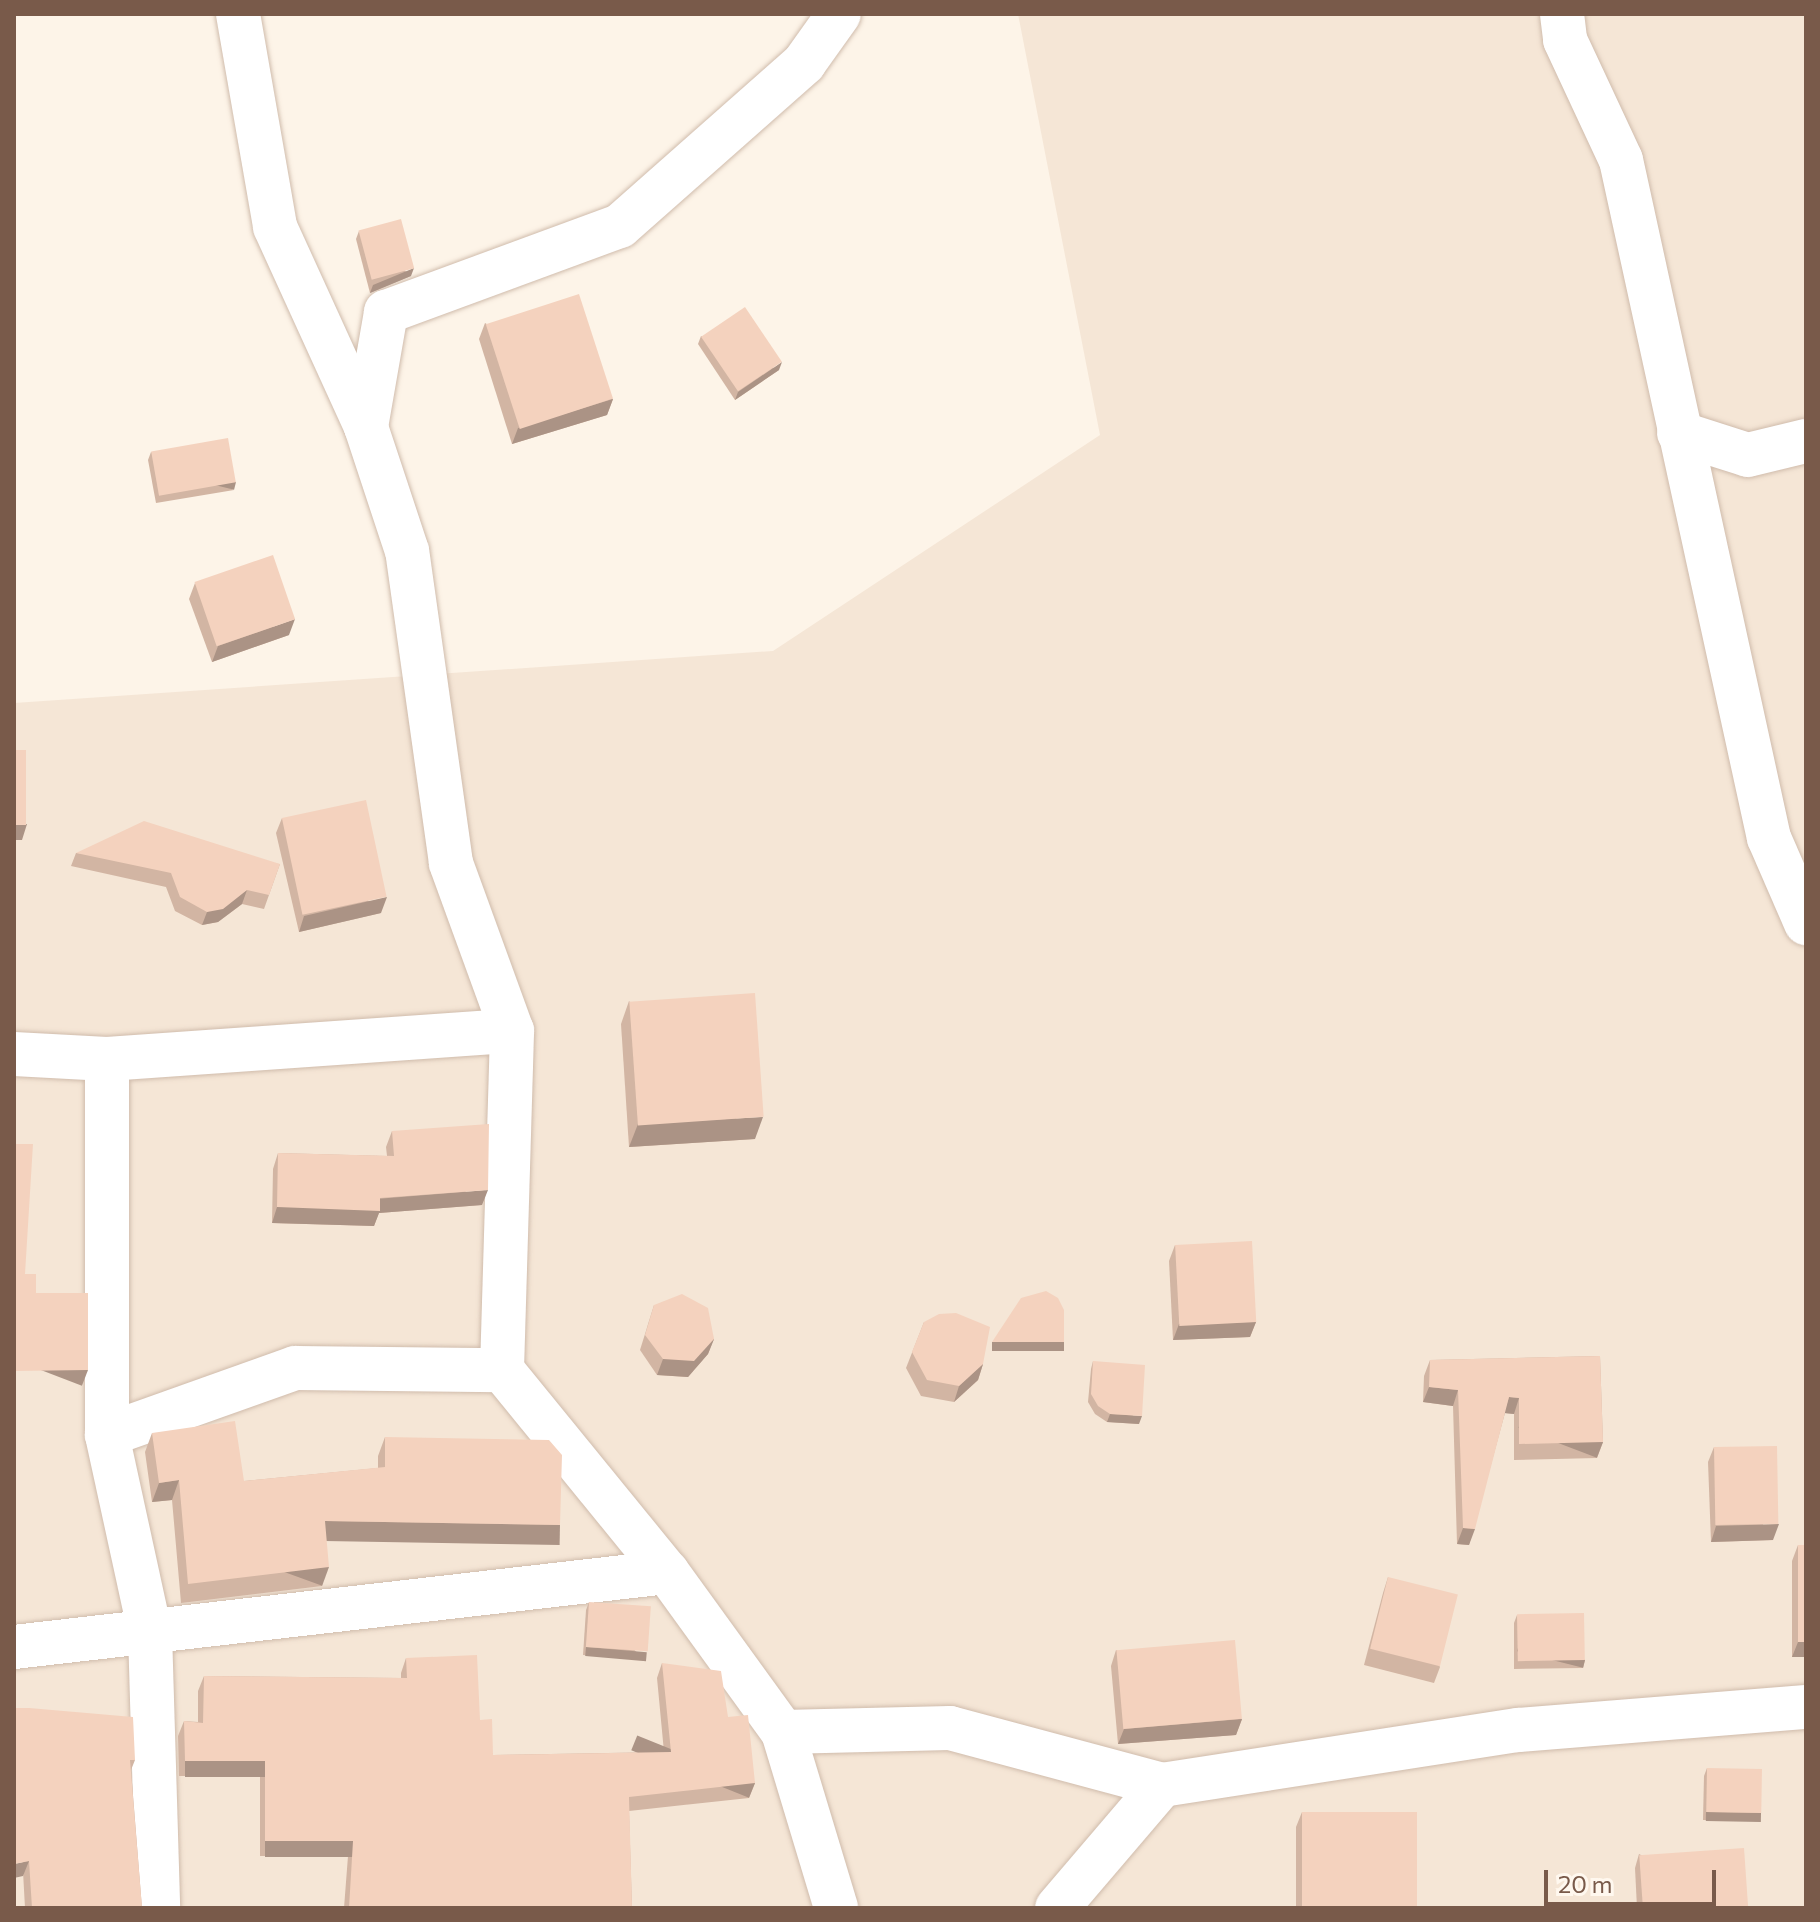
<!DOCTYPE html>
<style>
body{margin:0}
#map{position:relative;width:1820px;height:1922px;overflow:hidden;background:#fdf4e8;font-family:Commissioner,sans-serif}
div>[style]{position:absolute}
[style*='--x']{left:calc(var(--x)*1px);top:calc(var(--y)*1px);width:calc(var(--w)*1px);rotate:calc(var(--a)*1deg)}
.residential>*{inset:0;background:#f5e6d6}
.roads{filter:drop-shadow(0 0 2px #d0bcac) drop-shadow(0 0 2px #d0bcac)}
.minor>*{height:44px;margin:-22px;padding:0 22px;transform-origin:22px;border-radius:22px;background:#fff}
.wall>*{inset:0;background:#d2b5a3}
.shaded-wall>*{inset:0;background:#ab9385;transform-origin:0 0}
.building>*{inset:0;background:#f4d2be;transform-origin:0 0}
span{translate:-50% -50%;white-space:nowrap;text-align:center;line-height:1.15;-webkit-text-stroke:6px #fff8ef;paint-order:stroke}
.frame{position:absolute;inset:0;border:16px solid #795a4a;pointer-events:none}
.scale{position:absolute;left:1544px;top:1870px;width:172px;height:36px;box-sizing:border-box;border:4px solid #795a4a;border-top:0;padding-left:10px;font-size:24px;line-height:28px;white-space:nowrap;color:#795a4a;-webkit-text-stroke:6px #fff8ef;paint-order:stroke}
</style>
<div id="map">
<div class="residential">
<i style="clip-path:polygon(1018px 14px,1806px 14px,1806px 1908px,14px 1908px,14px 703px,773px 651px,1100px 435px)"></i>
</div>
<div class="roads">
<div class="minor">
<i style="--x:238;--y:14;--w:216;--a:80.1"></i>
<i style="--x:275;--y:227;--w:220;--a:65.5"></i>
<i style="--x:1562;--y:14;--w:26;--a:83"></i>
<i style="--x:1565;--y:40;--w:132;--a:65"></i>
<i style="--x:1621;--y:160;--w:694;--a:77.69"></i>
<i style="--x:1769;--y:838;--w:93;--a:66.5"></i>
<i style="--x:1679;--y:433;--w:72;--a:17.7"></i>
<i style="--x:1748;--y:455;--w:60;--a:-13.6"></i>
<i style="--x:14;--y:1054;--w:93;--a:3.1"></i>
<i style="--x:107;--y:1059;--w:406;--a:-4"></i>
<i style="--x:107;--y:1059;--w:376;--a:90"></i>
<i style="--x:107;--y:1435;--w:202;--a:77.7"></i>
<i style="--x:150;--y:1632;--w:276;--a:88.3"></i>
<i style="--x:502;--y:1370;--w:339;--a:-88.3"></i>
<i style="--x:512;--y:1031;--w:179;--a:-110"></i>
<i style="--x:451;--y:863;--w:315;--a:-98"></i>
<i style="--x:407;--y:551;--w:131;--a:-108.3"></i>
<i style="--x:366;--y:427;--w:117;--a:-80.1"></i>
<i style="--x:386;--y:312;--w:249;--a:-20.2"></i>
<i style="--x:620;--y:226;--w:246;--a:-41.5"></i>
<i style="--x:804;--y:63;--w:60;--a:-54.5"></i>
<i style="--x:107;--y:1435;--w:200;--a:-19.6"></i>
<i style="--x:295;--y:1368;--w:207;--a:0.6"></i>
<i style="--x:502;--y:1370;--w:261;--a:50.8"></i>
<i style="--x:667;--y:1572;--w:198;--a:54.1"></i>
<i style="--x:783;--y:1732;--w:184;--a:73.2"></i>
<i style="--x:14;--y:1647;--w:657;--a:-6.55"></i>
<i style="--x:783;--y:1732;--w:167;--a:-1.4"></i>
<i style="--x:950;--y:1728;--w:220;--a:15"></i>
<i style="--x:1162;--y:1785;--w:361;--a:-8.8"></i>
<i style="--x:1519;--y:1730;--w:288;--a:-4.6"></i>
<i style="--x:1057;--y:1908;--w:162;--a:-49.5"></i>
</div>
</div>
<div class="wall">
<i style="clip-path:polygon(359px 231px,411px 276px,370px 293px,356px 239px)"></i>
<i style="clip-path:polygon(485px 323px,613px 399px,607px 415px,512px 444px,479px 339px)"></i>
<i style="clip-path:polygon(701px 336px,779px 370px,735px 400px,698px 344px)"></i>
<i style="clip-path:polygon(151px 452px,234px 490px,156px 503px,148px 460px)"></i>
<i style="clip-path:polygon(195px 583px,289px 635px,212px 662px,189px 599px)"></i>
<i style="clip-path:polygon(282px 818px,381px 913px,299px 932px,276px 833px)"></i>
<i style="clip-path:polygon(76px 853px,280px 864px,264px 909px,242px 904px,218px 922px,202px 925px,175px 911px,166px 887px,71px 866px)"></i>
<i style="clip-path:polygon(629px 1001px,755px 1139px,629px 1147px,621px 1024px)"></i>
<i style="clip-path:polygon(392px 1131px,482px 1205px,379px 1213px,374px 1226px,272px 1223px,273px 1169px,278px 1153px,387px 1156px,386px 1147px)"></i>
<i style="clip-path:polygon(1175px 1245px,1256px 1322px,1250px 1337px,1173px 1340px,1169px 1261px)"></i>
<i style="clip-path:polygon(654px 1305px,714px 1339px,708px 1354px,688px 1377px,657px 1375px,640px 1350px)"></i>
<i style="clip-path:polygon(924px 1322px,983px 1364px,978px 1380px,954px 1402px,921px 1396px,906px 1368px)"></i>
<i style="clip-path:polygon(1600px 1356px,1603px 1442px,1597px 1458px,1514px 1460px,1514px 1414px,1505px 1413px,1469px 1545px,1457px 1544px,1453px 1406px,1423px 1402px,1424px 1376px,1430px 1360px)"></i>
<i style="clip-path:polygon(1093px 1361px,1139px 1424px,1107px 1422px,1095px 1414px,1088px 1402px,1091px 1369px)"></i>
<i style="clip-path:polygon(152px 1433px,244px 1481px,378px 1468px,378px 1456px,385px 1437px,560px 1525px,553px 1544px,326px 1540px,322px 1586px,181px 1603px,172px 1500px,152px 1502px,145px 1452px)"></i>
<i style="clip-path:polygon(1714px 1447px,1773px 1540px,1711px 1542px,1708px 1462px)"></i>
<i style="clip-path:polygon(1798px 1545px,1806px 1657px,1792px 1657px,1792px 1561px)"></i>
<i style="clip-path:polygon(1388px 1577px,1440px 1667px,1434px 1683px,1364px 1665px,1383px 1593px)"></i>
<i style="clip-path:polygon(589px 1602px,644px 1660px,583px 1655px,586px 1610px)"></i>
<i style="clip-path:polygon(1517px 1615px,1585px 1660px,1583px 1668px,1514px 1669px,1514px 1623px)"></i>
<i style="clip-path:polygon(1116px 1650px,1242px 1719px,1236px 1735px,1118px 1744px,1111px 1666px)"></i>
<i style="clip-path:polygon(406px 1658px,480px 1720px,493px 1755px,664px 1752px,657px 1678px,662px 1663px,728px 1717px,755px 1783px,749px 1798px,629px 1811px,632px 1908px,344px 1908px,348px 1856px,260px 1856px,260px 1776px,179px 1776px,178px 1736px,184px 1721px,198px 1722px,198px 1691px,204px 1676px,401px 1678px,401px 1673px)"></i>
<i style="clip-path:polygon(14px 1708px,135px 1760px,131px 1770px,142px 1908px,25px 1908px)"></i>
<i style="clip-path:polygon(1707px 1768px,1761px 1813px,1758px 1821px,1703px 1820px,1704px 1776px)"></i>
<i style="clip-path:polygon(1302px 1812px,1416px 1908px,1296px 1908px,1296px 1827px)"></i>
<i style="clip-path:polygon(1639px 1854px,1748px 1908px,1637px 1908px,1635px 1868px)"></i>
</div>
<div class="shaded-wall">
<i style="clip-path:polygon(414px 268px,411px 276px,370px 293px,373px 285px)"></i>
<i style="clip-path:polygon(782px 362px,779px 370px,735px 400px,738px 392px)"></i>
<i style="clip-path:polygon(613px 399px,607px 415px,512px 444px,518px 428px)"></i>
<i style="left:236px;top:482px;width:8px;height:79px;rotate:104deg"></i>
<i style="clip-path:polygon(295px 619px,289px 635px,212px 662px,218px 646px)"></i>
<i style="clip-path:polygon(27px 824px,22px 840px,14px 840px,14px 825px)"></i>
<i style="clip-path:polygon(247px 890px,242px 904px,218px 922px,202px 925px,207px 912px)"></i>
<i style="clip-path:polygon(387px 897px,381px 913px,299px 932px,304px 916px)"></i>
<i style="clip-path:polygon(763px 1117px,755px 1139px,629px 1147px,638px 1124px)"></i>
<i style="clip-path:polygon(488px 1190px,482px 1205px,379px 1213px,374px 1226px,272px 1223px,277px 1207px)"></i>
<i style="clip-path:polygon(1256px 1322px,1250px 1337px,1173px 1340px,1179px 1324px)"></i>
<i style="clip-path:polygon(714px 1339px,708px 1354px,688px 1377px,657px 1375px,663px 1359px)"></i>
<i style="left:992px;top:1342px;width:72px;height:9px"></i>
<i style="clip-path:polygon(983px 1364px,978px 1380px,954px 1402px,959px 1386px)"></i>
<i style="left:88px;top:1370px;width:17px;height:74px;rotate:111deg"></i>
<i style="clip-path:polygon(1429px 1387px,1458px 1390px,1453px 1406px,1423px 1402px)"></i>
<i style="clip-path:polygon(1509px 1397px,1519px 1398px,1514px 1414px,1504px 1413px)"></i>
<i style="clip-path:polygon(1110px 1414px,1142px 1416px,1139px 1424px,1107px 1422px)"></i>
<i style="left:1603px;top:1442px;width:17px;height:84px;rotate:111deg"></i>
<i style="clip-path:polygon(179px 1480px,172px 1500px,152px 1502px,159px 1483px)"></i>
<i style="left:325px;top:1521px;width:235px;height:20px;rotate:1deg"></i>
<i style="clip-path:polygon(1779px 1524px,1773px 1540px,1711px 1542px,1716px 1526px)"></i>
<i style="clip-path:polygon(1463px 1528px,1475px 1529px,1469px 1545px,1457px 1544px)"></i>
<i style="left:329px;top:1567px;width:20px;height:142px;rotate:110deg"></i>
<i style="clip-path:polygon(1798px 1642px,1806px 1642px,1806px 1657px,1792px 1657px)"></i>
<i style="left:586px;top:1647px;width:61px;height:9px;rotate:5deg"></i>
<i style="left:1585px;top:1660px;width:8px;height:68px;rotate:104deg"></i>
<i style="clip-path:polygon(1242px 1719px,1236px 1735px,1118px 1744px,1124px 1729px)"></i>
<i style="left:185px;top:1761px;width:80px;height:16px"></i>
<i style="left:755px;top:1783px;width:16px;height:127px;rotate:112deg"></i>
<i style="left:1706px;top:1812px;width:55px;height:9px;rotate:1deg"></i>
<i style="left:265px;top:1841px;width:88px;height:16px"></i>
<i style="clip-path:polygon(29px 1861px,23px 1876px,14px 1878px,14px 1864px)"></i>
</div>
<div class="building">
<i style="left:401px;top:219px;width:51px;height:44px;rotate:75deg"></i>
<i style="left:579px;top:294px;width:110px;height:98px;rotate:72deg"></i>
<i style="left:745px;top:307px;width:66px;height:53px;rotate:56deg"></i>
<i style="left:228px;top:438px;width:45px;height:78px;rotate:80deg"></i>
<i style="left:273px;top:555px;width:68px;height:83px;rotate:71deg"></i>
<i style="left:14px;top:750px;width:12px;height:75px"></i>
<i style="left:366px;top:800px;width:99px;height:86px;rotate:78deg"></i>
<i style="clip-path:polygon(144px 821px,280px 864px,269px 895px,247px 890px,223px 909px,207px 912px,180px 897px,171px 873px,76px 853px)"></i>
<i style="left:755px;top:993px;width:124px;height:126px;rotate:86deg"></i>
<i style="clip-path:polygon(489px 1124px,488px 1190px,380px 1198px,380px 1211px,277px 1207px,278px 1153px,394px 1156px,392px 1131px)"></i>
<i style="clip-path:polygon(14px 1144px,33px 1144px,25px 1274px,36px 1274px,36px 1293px,88px 1293px,88px 1370px,14px 1371px)"></i>
<i style="left:1252px;top:1241px;width:81px;height:77px;rotate:87deg"></i>
<i style="clip-path:polygon(1046px 1291px,1058px 1298px,1064px 1310px,1064px 1342px,992px 1342px,1021px 1298px)"></i>
<i style="clip-path:polygon(682px 1294px,708px 1308px,714px 1339px,694px 1361px,663px 1359px,645px 1335px,654px 1305px)"></i>
<i style="clip-path:polygon(956px 1313px,990px 1327px,983px 1364px,959px 1386px,927px 1380px,912px 1352px,924px 1322px,939px 1314px)"></i>
<i style="clip-path:polygon(1600px 1356px,1603px 1442px,1519px 1444px,1519px 1398px,1509px 1397px,1475px 1529px,1463px 1528px,1458px 1390px,1429px 1387px,1430px 1360px)"></i>
<i style="clip-path:polygon(1093px 1361px,1145px 1365px,1142px 1416px,1110px 1414px,1098px 1406px,1091px 1394px)"></i>
<i style="clip-path:polygon(235px 1421px,244px 1481px,385px 1467px,385px 1437px,549px 1440px,562px 1455px,560px 1525px,325px 1521px,329px 1567px,188px 1584px,179px 1480px,159px 1483px,152px 1433px)"></i>
<i style="left:1777px;top:1446px;width:78px;height:63px;rotate:89deg"></i>
<i style="left:1798px;top:1545px;width:8px;height:97px"></i>
<i style="left:1388px;top:1577px;width:72px;height:74px;rotate:14deg"></i>
<i style="left:589px;top:1602px;width:62px;height:45px;rotate:4deg"></i>
<i style="left:1584px;top:1613px;width:47px;height:67px;rotate:89deg"></i>
<i style="left:1235px;top:1640px;width:79px;height:119px;rotate:85deg"></i>
<i style="clip-path:polygon(477px 1655px,480px 1720px,492px 1719px,493px 1755px,671px 1752px,662px 1663px,721px 1671px,728px 1717px,748px 1715px,755px 1783px,629px 1797px,632px 1908px,349px 1908px,353px 1841px,265px 1841px,265px 1761px,185px 1761px,184px 1721px,203px 1723px,204px 1676px,407px 1678px,406px 1658px)"></i>
<i style="clip-path:polygon(14px 1708px,29px 1708px,133px 1717px,135px 1760px,130px 1760px,142px 1908px,32px 1908px,29px 1861px,14px 1864px)"></i>
<i style="left:1707px;top:1768px;width:55px;height:44px;rotate:1deg"></i>
<i style="left:1302px;top:1812px;width:115px;height:96px"></i>
<i style="left:1744px;top:1848px;width:60px;height:105px;rotate:86deg"></i>
</div>
<div class="frame"></div>
<div class="scale">20 m</div>
</div>
